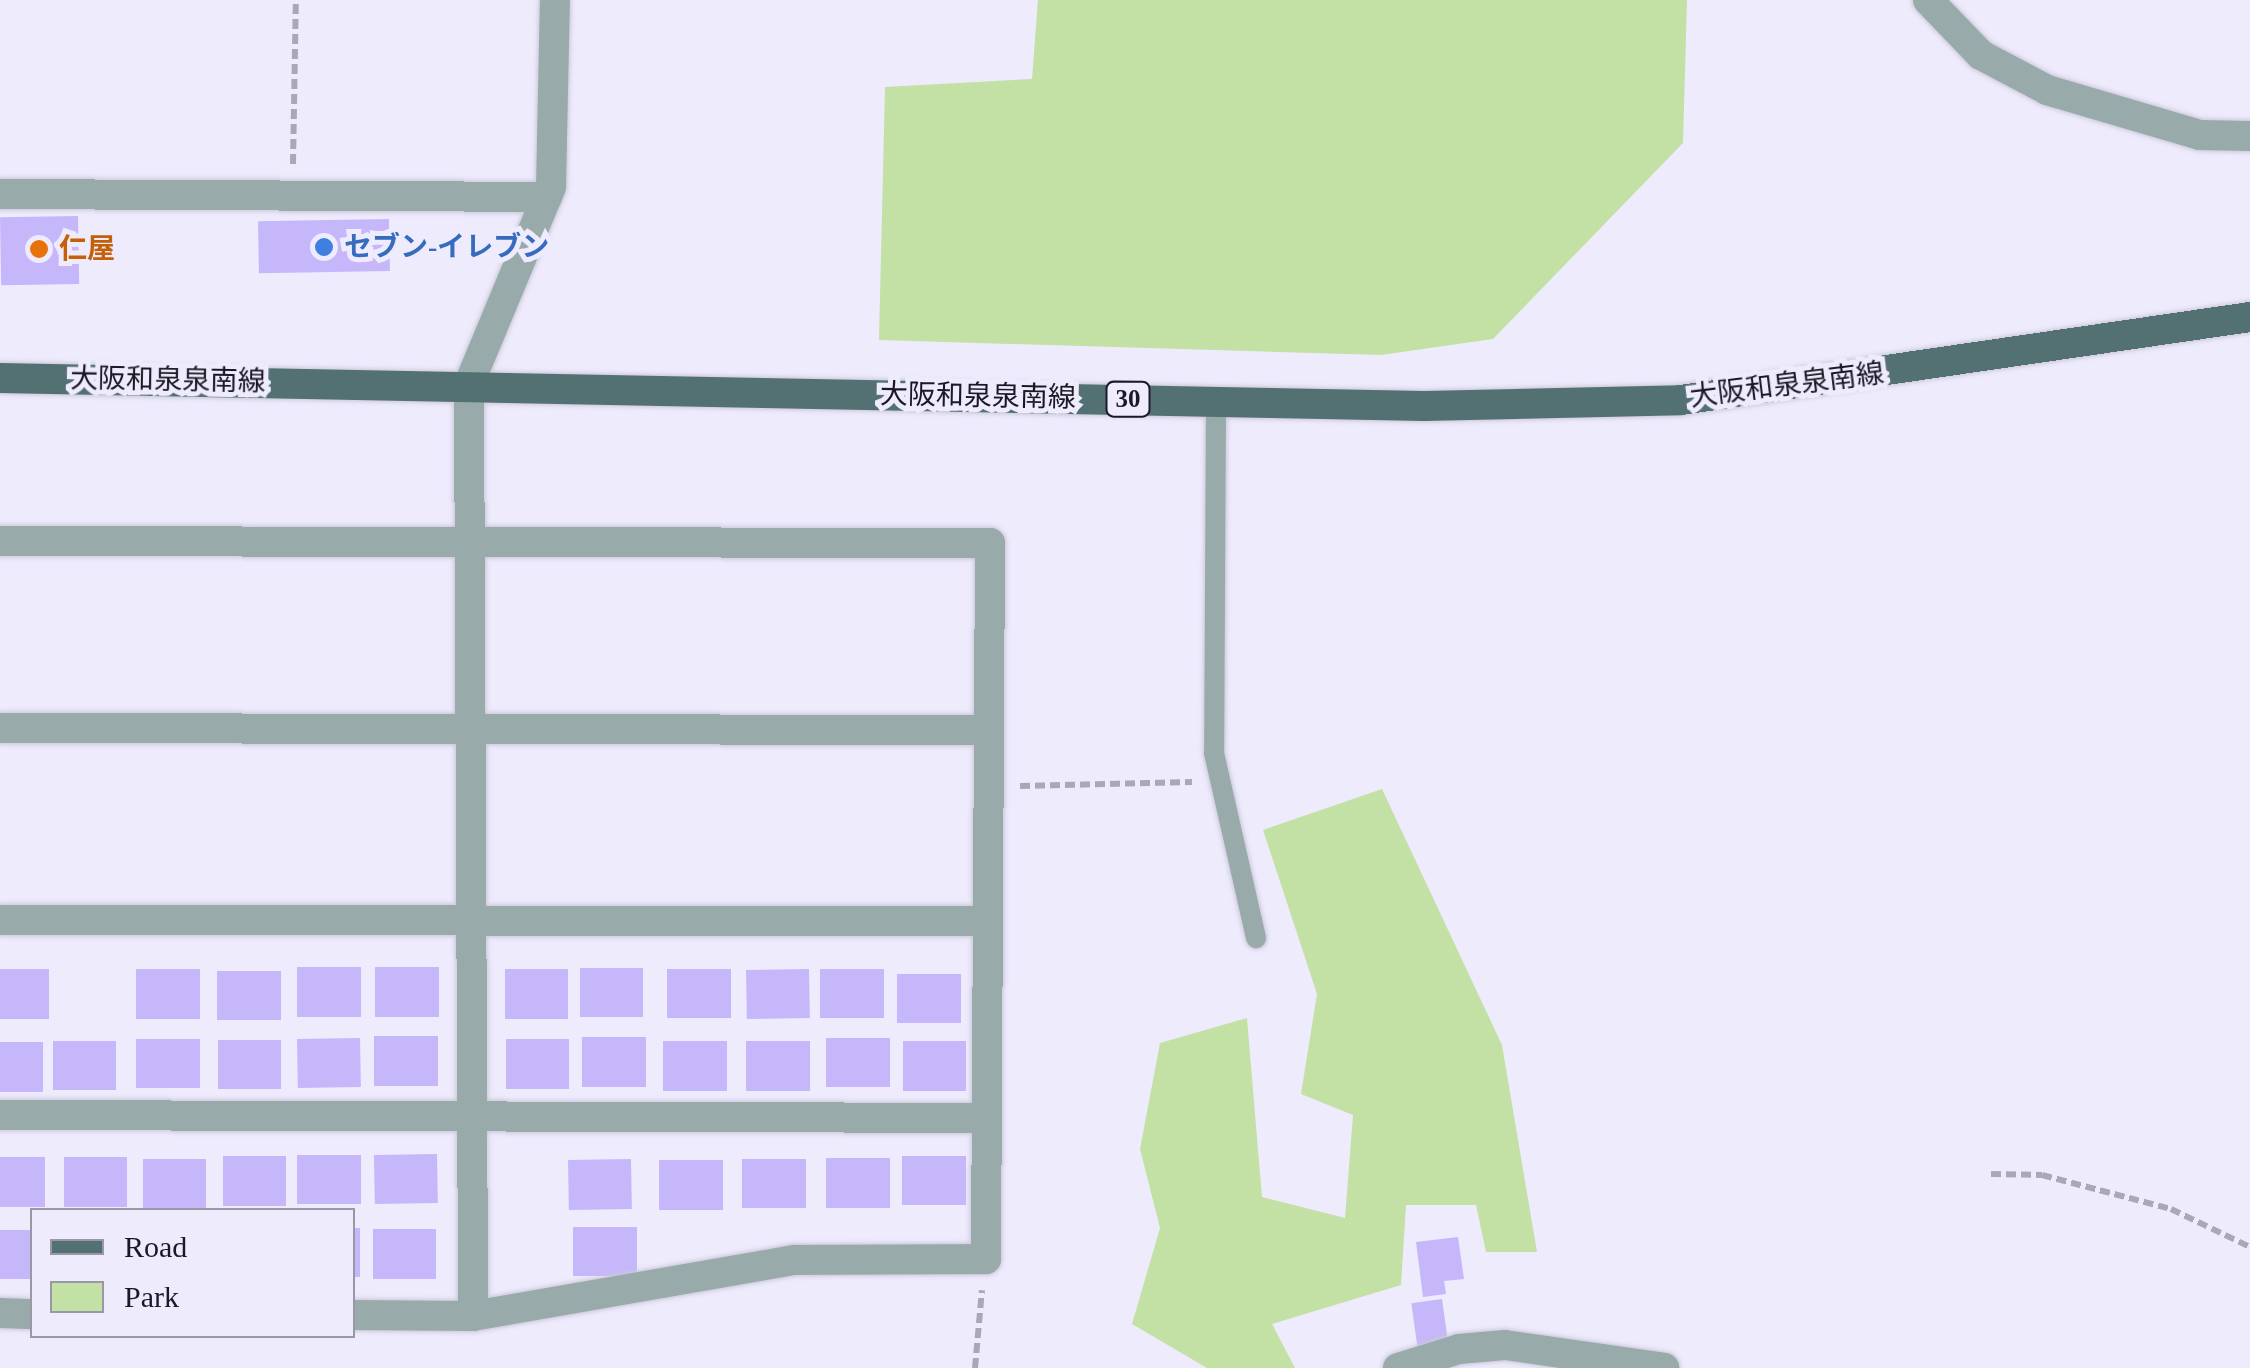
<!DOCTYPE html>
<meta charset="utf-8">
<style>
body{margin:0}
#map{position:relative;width:2250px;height:1368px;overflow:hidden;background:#eeebfd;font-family:"Times New Roman","Noto Sans JP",serif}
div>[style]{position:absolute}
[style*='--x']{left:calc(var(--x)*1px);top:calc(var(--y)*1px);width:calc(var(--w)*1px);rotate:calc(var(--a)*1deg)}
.green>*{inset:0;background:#c3e1a4}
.building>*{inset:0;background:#c6b7fb;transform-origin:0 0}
.path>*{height:6px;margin-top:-3px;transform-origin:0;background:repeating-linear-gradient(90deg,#aaa8b7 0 10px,transparent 0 15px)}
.roads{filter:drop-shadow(0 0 2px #ccc9da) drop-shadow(0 0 2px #ccc9da)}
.service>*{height:20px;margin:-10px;padding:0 10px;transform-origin:10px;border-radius:10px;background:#9aa}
.minor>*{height:30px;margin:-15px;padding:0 15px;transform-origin:15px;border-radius:15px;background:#9aa}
.tertiary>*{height:30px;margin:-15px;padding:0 15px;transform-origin:15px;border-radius:15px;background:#9aa}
.primary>*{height:30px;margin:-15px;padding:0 15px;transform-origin:15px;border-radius:15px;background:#537172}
.dots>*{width:28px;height:28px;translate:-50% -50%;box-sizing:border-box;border:5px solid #eeebfd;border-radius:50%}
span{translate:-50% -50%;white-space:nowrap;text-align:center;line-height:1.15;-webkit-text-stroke:10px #eeebfd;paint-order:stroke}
.shield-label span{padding:2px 8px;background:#eeebfd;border:2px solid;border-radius:8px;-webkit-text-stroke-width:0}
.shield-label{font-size:25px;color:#1b1924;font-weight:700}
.shop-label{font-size:28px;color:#366cbe;font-weight:700}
.left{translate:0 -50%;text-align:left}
.food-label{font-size:28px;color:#c56008;font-weight:700}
.street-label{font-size:28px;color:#1b1924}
.legend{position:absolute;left:30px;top:1208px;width:325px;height:130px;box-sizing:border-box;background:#eeebfd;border:2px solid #9a97a6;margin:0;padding:12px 18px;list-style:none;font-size:30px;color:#1b1924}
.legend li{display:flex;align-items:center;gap:20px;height:50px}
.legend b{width:50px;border:2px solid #9a97a6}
</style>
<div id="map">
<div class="green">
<i style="clip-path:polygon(1038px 0,1687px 0,1683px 143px,1493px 339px,1381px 355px,879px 340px,885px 87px,1032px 79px)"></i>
<i style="clip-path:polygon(1382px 789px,1502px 1045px,1537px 1252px,1486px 1252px,1476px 1205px,1406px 1205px,1401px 1285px,1272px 1324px,1295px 1368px,1207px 1368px,1132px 1324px,1160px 1228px,1140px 1149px,1160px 1043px,1247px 1018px,1262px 1197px,1345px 1218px,1353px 1115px,1301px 1094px,1317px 994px,1263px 830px)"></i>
</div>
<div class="building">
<i style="left:78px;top:216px;width:68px;height:78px;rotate:89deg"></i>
<i style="left:389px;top:219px;width:52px;height:131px;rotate:89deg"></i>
<i style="left:361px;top:967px;width:50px;height:64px;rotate:90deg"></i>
<i style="left:439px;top:967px;width:50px;height:64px;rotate:90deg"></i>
<i style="left:580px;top:968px;width:63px;height:49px"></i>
<i style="left:49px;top:969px;width:50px;height:49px;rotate:90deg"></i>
<i style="left:136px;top:969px;width:64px;height:50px"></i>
<i style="left:505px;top:969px;width:63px;height:50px"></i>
<i style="left:667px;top:969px;width:64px;height:49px"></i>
<i style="left:809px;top:969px;width:49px;height:63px;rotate:89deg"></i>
<i style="left:884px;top:969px;width:49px;height:64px;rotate:90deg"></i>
<i style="left:217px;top:971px;width:64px;height:49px"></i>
<i style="left:897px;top:974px;width:64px;height:49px"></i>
<i style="left:374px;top:1036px;width:64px;height:50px"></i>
<i style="left:646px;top:1037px;width:50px;height:64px;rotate:90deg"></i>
<i style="left:360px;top:1038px;width:49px;height:63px;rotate:89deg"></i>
<i style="left:890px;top:1038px;width:49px;height:64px;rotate:90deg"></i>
<i style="left:136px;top:1039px;width:64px;height:49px"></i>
<i style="left:506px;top:1039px;width:63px;height:50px"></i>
<i style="left:218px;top:1040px;width:63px;height:49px"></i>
<i style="left:53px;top:1041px;width:63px;height:49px"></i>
<i style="left:727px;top:1041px;width:50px;height:64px;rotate:90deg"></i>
<i style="left:746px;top:1041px;width:64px;height:50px"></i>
<i style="left:903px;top:1041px;width:63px;height:50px"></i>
<i style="left:0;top:1042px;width:43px;height:50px"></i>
<i style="left:437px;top:1154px;width:49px;height:63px;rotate:89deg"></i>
<i style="left:361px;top:1155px;width:49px;height:64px;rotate:90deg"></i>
<i style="left:223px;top:1156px;width:63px;height:50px"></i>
<i style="left:966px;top:1156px;width:49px;height:64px;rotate:90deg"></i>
<i style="left:45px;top:1157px;width:50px;height:45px;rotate:90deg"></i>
<i style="left:64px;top:1157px;width:63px;height:50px"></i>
<i style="left:826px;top:1158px;width:64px;height:50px"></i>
<i style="left:143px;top:1159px;width:63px;height:50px"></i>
<i style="left:631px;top:1159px;width:50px;height:63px;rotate:89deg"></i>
<i style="left:742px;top:1159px;width:64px;height:49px"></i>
<i style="left:659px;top:1160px;width:64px;height:50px"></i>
<i style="left:573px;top:1227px;width:64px;height:49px"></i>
<i style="left:352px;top:1228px;width:8px;height:49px"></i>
<i style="left:373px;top:1229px;width:63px;height:50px"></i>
<i style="left:0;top:1230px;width:32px;height:49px"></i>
<i style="clip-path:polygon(1458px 1237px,1464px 1279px,1444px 1281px,1446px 1294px,1423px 1297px,1416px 1242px)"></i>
<i style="left:1442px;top:1299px;width:44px;height:31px;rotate:82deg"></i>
</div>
<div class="path">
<i style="--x:293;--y:164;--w:164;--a:-89"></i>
<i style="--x:1020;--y:786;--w:172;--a:-1.3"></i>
<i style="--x:1991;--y:1174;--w:51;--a:1.1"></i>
<i style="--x:2042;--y:1175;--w:133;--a:14.8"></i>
<i style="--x:2171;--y:1209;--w:88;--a:25.7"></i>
<i style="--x:975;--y:1368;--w:78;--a:-84.9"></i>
</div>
<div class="roads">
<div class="service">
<i style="--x:1216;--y:401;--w:352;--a:90.3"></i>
<i style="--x:1214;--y:753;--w:190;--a:77.2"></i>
</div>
<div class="minor">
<i style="--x:1928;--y:0;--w:76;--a:46.1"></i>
<i style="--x:1981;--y:55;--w:75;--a:27.9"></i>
<i style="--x:2047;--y:90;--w:159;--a:16.4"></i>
<i style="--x:2200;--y:135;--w:50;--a:1.1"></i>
<i style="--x:0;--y:194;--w:547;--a:0.31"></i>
<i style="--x:469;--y:384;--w:932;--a:89.75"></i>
<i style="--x:0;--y:541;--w:990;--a:0.12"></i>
<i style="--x:990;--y:543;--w:716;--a:90.32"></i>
<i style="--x:986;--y:1259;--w:192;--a:179.7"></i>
<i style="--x:794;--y:1260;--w:326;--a:170.1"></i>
<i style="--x:473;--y:1316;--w:121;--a:-179.5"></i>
<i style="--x:0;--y:728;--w:989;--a:0.12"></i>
<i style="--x:0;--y:920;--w:988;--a:0.06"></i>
<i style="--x:0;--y:1115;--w:987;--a:0.17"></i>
<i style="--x:0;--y:1313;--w:32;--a:2"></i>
<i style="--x:1398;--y:1368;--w:64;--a:-17.3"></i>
<i style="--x:1459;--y:1349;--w:46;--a:-5"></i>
<i style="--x:1505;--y:1345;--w:161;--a:8.2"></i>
</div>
<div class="tertiary">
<i style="--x:469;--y:384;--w:213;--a:-67.4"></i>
<i style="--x:551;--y:187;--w:187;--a:-88.8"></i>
</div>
<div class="primary">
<i style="--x:0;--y:378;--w:1424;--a:1.13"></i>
<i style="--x:1424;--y:406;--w:257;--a:-1.3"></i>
<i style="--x:1681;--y:400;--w:575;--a:-8.3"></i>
</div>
</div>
<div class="dots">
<i style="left:324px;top:247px;background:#3f7fe0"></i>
<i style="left:39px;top:249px;background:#e8710a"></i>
</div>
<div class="shield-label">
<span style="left:1128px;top:399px">30</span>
</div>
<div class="shop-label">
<span class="left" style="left:344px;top:247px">セブン-イレブン</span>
</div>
<div class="food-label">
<span class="left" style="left:59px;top:249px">仁屋</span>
</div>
<div class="street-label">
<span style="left:168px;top:380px;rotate:1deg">大阪和泉泉南線</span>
<span style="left:1787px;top:385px;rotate:-7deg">大阪和泉泉南線</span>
<span style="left:978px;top:396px;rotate:1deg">大阪和泉泉南線</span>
</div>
<ul class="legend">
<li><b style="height:12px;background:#537172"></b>Road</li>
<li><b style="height:28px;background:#c3e1a4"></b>Park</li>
</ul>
</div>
